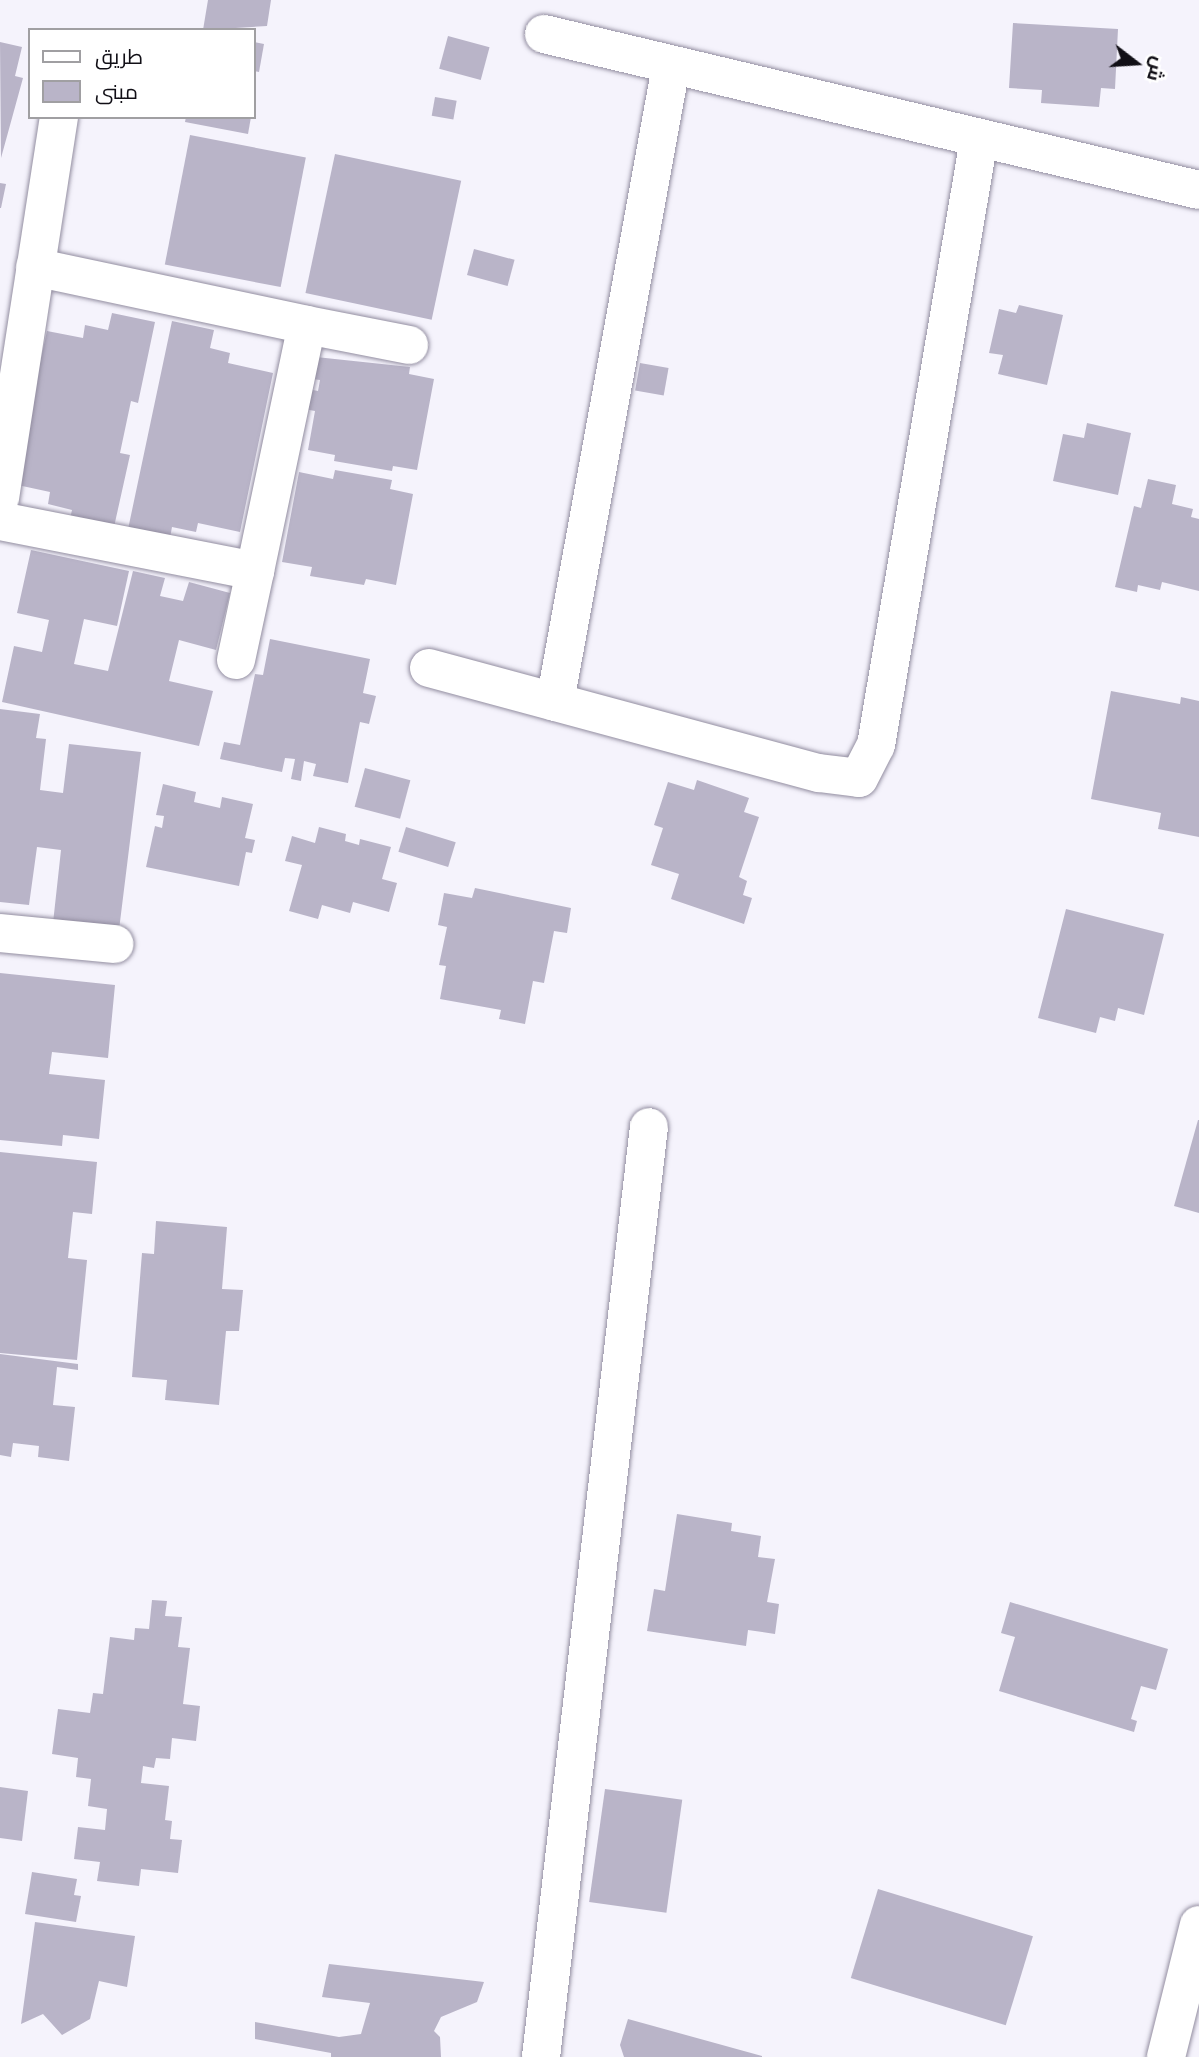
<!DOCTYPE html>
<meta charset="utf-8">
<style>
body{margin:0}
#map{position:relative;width:1199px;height:2057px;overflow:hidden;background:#f5f3fc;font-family:Helvetica,Cairo,sans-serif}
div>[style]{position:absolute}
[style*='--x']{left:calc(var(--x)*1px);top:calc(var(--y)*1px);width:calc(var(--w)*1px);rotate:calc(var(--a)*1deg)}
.building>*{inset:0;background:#b9b4c8;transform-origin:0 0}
.roads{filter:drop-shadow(0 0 2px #928da0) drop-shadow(0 0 2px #928da0)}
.street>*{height:38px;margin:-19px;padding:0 19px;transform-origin:19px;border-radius:19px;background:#fff}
span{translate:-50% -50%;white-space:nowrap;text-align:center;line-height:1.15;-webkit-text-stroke:5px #fff;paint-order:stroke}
.legend{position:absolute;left:28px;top:28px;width:228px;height:91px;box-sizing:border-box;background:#fff;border:2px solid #a09fa2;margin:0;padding:9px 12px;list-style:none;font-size:21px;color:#110f16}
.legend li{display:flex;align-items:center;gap:14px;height:35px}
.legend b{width:35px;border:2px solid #a09fa2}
.north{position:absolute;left:1101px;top:28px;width:70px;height:70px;-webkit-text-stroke:5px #fff;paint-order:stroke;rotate:107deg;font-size:19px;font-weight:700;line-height:28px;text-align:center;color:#110f16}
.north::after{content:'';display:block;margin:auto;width:24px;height:32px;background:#110f16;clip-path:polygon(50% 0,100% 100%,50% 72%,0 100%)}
</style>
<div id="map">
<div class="building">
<i style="clip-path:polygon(208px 0,271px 0,267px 26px,203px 30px)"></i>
<i style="clip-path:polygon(1013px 23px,1118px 29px,1115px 89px,1101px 88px,1099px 107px,1041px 103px,1042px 90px,1009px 88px)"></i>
<i style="left:448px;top:36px;width:43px;height:34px;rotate:15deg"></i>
<i style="clip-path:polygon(0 42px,22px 47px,15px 76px,23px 78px,1px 158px)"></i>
<i style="clip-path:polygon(254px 42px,264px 44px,259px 72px,254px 71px)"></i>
<i style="left:435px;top:97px;width:22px;height:19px;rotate:10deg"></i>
<i style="clip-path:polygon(186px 117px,251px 117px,248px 134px,185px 122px)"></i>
<i style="left:190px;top:135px;width:118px;height:132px;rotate:11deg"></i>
<i style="left:335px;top:154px;width:129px;height:142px;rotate:12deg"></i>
<i style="clip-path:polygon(0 183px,6px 184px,1px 208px,0 208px)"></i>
<i style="left:474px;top:249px;width:42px;height:27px;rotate:15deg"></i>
<i style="clip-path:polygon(1019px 305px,1063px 315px,1047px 385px,998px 374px,1003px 355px,989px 353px,999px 309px,1016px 313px)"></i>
<i style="clip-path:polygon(112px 313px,155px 322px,138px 403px,131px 401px,120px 453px,130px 455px,112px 536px,68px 527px,72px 510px,48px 504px,50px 492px,13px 484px,47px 331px,83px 338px,85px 325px,108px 330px)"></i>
<i style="clip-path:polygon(172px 321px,214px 330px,210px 348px,230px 353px,228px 363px,273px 373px,240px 532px,198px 523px,196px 532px,172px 527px,169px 543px,127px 534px)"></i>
<i style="clip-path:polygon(316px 357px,410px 367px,409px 374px,434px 379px,417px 470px,393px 466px,392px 471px,334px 461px,335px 455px,308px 450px,315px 411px,304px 409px,308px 389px,318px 391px,320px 380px,312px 379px)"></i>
<i style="left:640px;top:363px;width:29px;height:28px;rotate:10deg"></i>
<i style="clip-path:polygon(1087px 423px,1131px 433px,1118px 495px,1053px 481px,1063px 434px,1084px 438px)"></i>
<i style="clip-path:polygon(335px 470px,392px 480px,390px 489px,413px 494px,396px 585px,366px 579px,364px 585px,310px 576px,312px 567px,282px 562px,299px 472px,333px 479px)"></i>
<i style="clip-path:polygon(1148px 479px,1176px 485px,1172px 504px,1193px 509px,1191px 517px,1199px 519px,1199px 591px,1162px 582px,1160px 590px,1138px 585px,1137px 592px,1115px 587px,1134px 506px,1141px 508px)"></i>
<i style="clip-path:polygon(31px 550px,129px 571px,117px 626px,84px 619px,74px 664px,108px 671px,133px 571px,165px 578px,160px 596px,183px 601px,189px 582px,230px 593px,216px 650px,179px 640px,169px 681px,213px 691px,199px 746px,2px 702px,14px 646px,42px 652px,49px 620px,17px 613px)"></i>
<i style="clip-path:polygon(270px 639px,370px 659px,363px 693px,376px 696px,369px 724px,360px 722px,348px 783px,313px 776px,316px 764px,304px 761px,301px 781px,291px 779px,295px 759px,285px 758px,282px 772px,220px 759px,224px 742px,240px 745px,255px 674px,263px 675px)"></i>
<i style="clip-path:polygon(1111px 691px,1180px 704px,1181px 697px,1199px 701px,1199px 837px,1158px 829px,1161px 813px,1091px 799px)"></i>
<i style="clip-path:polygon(0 709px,40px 714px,36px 738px,46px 739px,40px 790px,63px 793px,69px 744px,141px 752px,119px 930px,53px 923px,61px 850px,37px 847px,29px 905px,0 902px)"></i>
<i style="left:365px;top:768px;width:47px;height:40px;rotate:15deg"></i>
<i style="clip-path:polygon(697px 780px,749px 798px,744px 812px,759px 817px,739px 877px,747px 881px,743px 895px,752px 898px,744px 924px,671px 899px,679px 874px,651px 865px,663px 828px,654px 825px,668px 782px,694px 790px)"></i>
<i style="clip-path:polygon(163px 784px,196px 792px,194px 802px,220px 808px,222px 797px,253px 804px,245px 838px,255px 840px,252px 853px,246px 852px,239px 886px,146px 867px,155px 826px,162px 828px,164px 816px,156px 815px)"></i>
<i style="clip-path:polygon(319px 827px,346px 834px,345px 841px,359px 845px,360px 839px,391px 847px,382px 879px,397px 883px,389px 912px,353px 902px,350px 913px,322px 905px,318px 919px,289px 911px,302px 865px,285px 861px,292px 836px,315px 843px)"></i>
<i style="left:406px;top:827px;width:52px;height:26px;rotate:17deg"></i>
<i style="clip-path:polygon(475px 888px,571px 908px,567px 933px,554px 931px,544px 983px,533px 981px,525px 1024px,499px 1019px,501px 1010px,440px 999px,446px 966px,439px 965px,447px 927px,438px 925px,444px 893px,472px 898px)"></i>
<i style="clip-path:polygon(1066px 909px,1164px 934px,1144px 1015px,1118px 1008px,1115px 1021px,1100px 1017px,1096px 1033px,1038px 1018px)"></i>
<i style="clip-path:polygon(0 973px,115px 985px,108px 1058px,52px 1052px,49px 1074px,105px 1080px,99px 1139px,63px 1135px,62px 1146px,0 1140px)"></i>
<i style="clip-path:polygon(1198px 1120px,1199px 1120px,1199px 1213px,1174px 1206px)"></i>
<i style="clip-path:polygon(0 1152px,97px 1162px,92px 1214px,73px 1212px,68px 1258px,87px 1260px,77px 1360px,0 1353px)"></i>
<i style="clip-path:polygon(156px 1221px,227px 1227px,222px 1289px,243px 1290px,239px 1331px,226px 1331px,219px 1405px,165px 1400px,167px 1380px,132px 1377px,142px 1253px,154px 1254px)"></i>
<i style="clip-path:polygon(0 1354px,78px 1364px,78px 1370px,57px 1367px,53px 1405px,75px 1407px,69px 1461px,38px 1457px,39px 1446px,13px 1443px,11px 1457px,0 1455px)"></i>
<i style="clip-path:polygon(677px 1514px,732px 1523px,731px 1531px,761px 1536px,758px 1557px,775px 1559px,767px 1602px,779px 1604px,775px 1634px,748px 1630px,746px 1646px,647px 1631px,654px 1589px,665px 1591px)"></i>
<i style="clip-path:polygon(152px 1600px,167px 1601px,165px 1616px,182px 1617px,178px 1647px,190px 1648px,183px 1704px,200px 1706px,196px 1741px,172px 1738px,170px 1759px,156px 1758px,154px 1768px,143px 1766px,141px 1783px,169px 1786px,165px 1820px,172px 1821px,170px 1839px,182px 1840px,178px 1873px,141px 1869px,139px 1886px,97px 1881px,100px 1862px,74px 1859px,78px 1827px,105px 1830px,107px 1809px,88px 1806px,91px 1779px,76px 1777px,78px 1758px,52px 1754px,58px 1709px,90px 1713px,93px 1693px,103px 1694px,110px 1637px,134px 1640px,135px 1628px,149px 1629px)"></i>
<i style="clip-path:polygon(1010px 1602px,1168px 1649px,1156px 1690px,1141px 1686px,1131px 1719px,1137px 1721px,1134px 1732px,999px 1691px,1015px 1637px,1001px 1633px)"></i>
<i style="clip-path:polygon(0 1787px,28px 1791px,22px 1841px,0 1838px)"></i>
<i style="left:605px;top:1789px;width:78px;height:114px;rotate:8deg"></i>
<i style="clip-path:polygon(32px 1872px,77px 1879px,74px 1895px,81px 1896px,76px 1922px,25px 1914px)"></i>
<i style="left:878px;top:1889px;width:162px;height:93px;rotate:17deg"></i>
<i style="clip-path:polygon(35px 1922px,135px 1936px,127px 1987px,99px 1981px,90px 2019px,62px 2035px,43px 2014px,21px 2024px)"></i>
<i style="clip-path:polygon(329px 1964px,484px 1982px,477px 2002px,441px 2017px,434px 2031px,440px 2037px,441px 2057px,331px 2057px,331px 2053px,255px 2039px,255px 2022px,339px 2037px,361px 2034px,370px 2003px,322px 1997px)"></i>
<i style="clip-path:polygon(628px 2019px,762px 2056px,762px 2057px,624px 2057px,620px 2045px)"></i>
</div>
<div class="roads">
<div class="street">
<i style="--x:544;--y:34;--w:673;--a:13.4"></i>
<i style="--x:307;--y:325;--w:104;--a:11.1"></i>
<i style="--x:0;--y:498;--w:386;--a:-81.2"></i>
<i style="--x:0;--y:521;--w:260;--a:11.1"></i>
<i style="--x:255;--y:571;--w:251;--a:-78.1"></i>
<i style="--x:307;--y:325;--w:278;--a:-168"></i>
<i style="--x:236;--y:660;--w:91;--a:-77.9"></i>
<i style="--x:429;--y:668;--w:404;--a:15.1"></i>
<i style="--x:819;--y:773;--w:40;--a:7.1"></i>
<i style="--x:859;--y:778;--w:37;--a:-63"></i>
<i style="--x:876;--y:745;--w:615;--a:-80.35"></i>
<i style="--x:555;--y:702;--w:646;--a:-79.66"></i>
<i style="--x:0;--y:933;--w:115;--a:5.5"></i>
<i style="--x:541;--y:2057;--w:936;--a:-83.38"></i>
<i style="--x:1166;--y:2057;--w:136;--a:-76"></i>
</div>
</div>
<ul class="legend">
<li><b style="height:9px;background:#fff"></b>طريق</li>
<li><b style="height:19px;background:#b9b4c8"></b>مبنى</li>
</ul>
<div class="north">ش</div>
</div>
